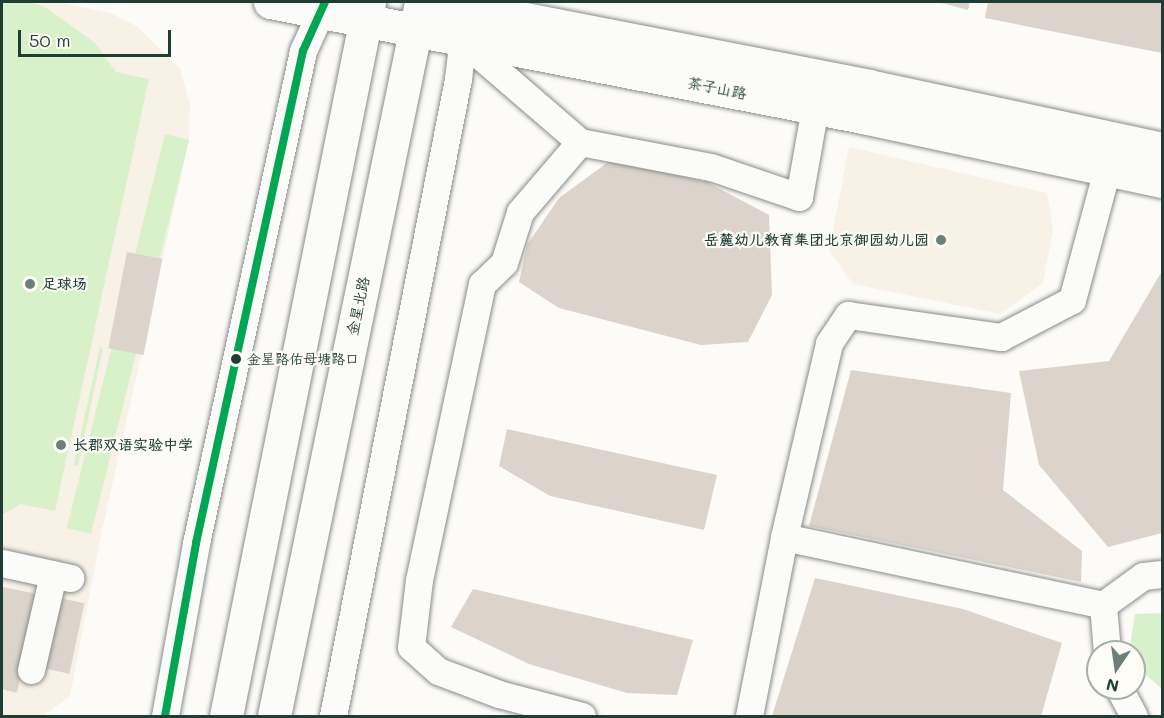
<!DOCTYPE html>
<meta charset="utf-8">
<style>
body{margin:0}
#map{position:relative;width:1164px;height:718px;overflow:hidden;background:#fcfbf8;font-family:Mali,"LXGW WenKai TC",sans-serif}
div>[style]{position:absolute}
[style*='--x']{left:calc(var(--x)*1px);top:calc(var(--y)*1px);width:calc(var(--w)*1px);rotate:calc(var(--a)*1deg)}
.built>*{inset:0;background:#f7f1e6}
.green>*{inset:0;background:#d9f1cb;transform-origin:0 0}
.building>*{inset:0;background:#dcd4cb;transform-origin:0 0}
.roads{filter:drop-shadow(0 0 2px #888d8a) drop-shadow(0 0 2px #888d8a)}
.minor>*{height:27px;margin:-13.5px;padding:0 13.5px;transform-origin:13.5px;border-radius:13.5px;background:#fbfbf9}
.major>*{height:33px;margin:-16.5px;padding:0 16.5px;transform-origin:16.5px;border-radius:16.5px;background:#fbfbf9}
.bus-1>*{height:8px;margin:-4px;padding:0 4px;transform-origin:4px;border-radius:4px;background:#00a651}
.dots>*{width:16px;height:16px;translate:-50% -50%;box-sizing:border-box;border:3px solid #fdfcf7;border-radius:50%}
span{translate:-50% -50%;white-space:nowrap;text-align:center;line-height:1.15;-webkit-text-stroke:4.5px #fdfcf7;paint-order:stroke}
.bus-label{font-size:14px;color:#1f3d34}
.left{translate:0 -50%;text-align:left}
.street-label{font-size:15px;color:#1f3d34}
.poi-label{font-size:15px;color:#1f3d34;font-weight:700}
.right{translate:-100% -50%;text-align:right}
.frame{position:absolute;inset:0;border:3px solid #1f3d34;pointer-events:none}
.north{position:absolute;left:1086px;top:640px;width:60px;height:60px;box-sizing:border-box;background:#fdfcf7;border:2px solid #a4b0a9;border-radius:50%;rotate:193deg;font-size:16px;font-weight:700;line-height:24px;text-align:center;color:#1f3d34}
.north::after{content:'';display:block;margin:auto;width:21px;height:27px;background:#6c8079;clip-path:polygon(50% 0,100% 100%,50% 72%,0 100%)}
.scale{position:absolute;left:18px;top:30px;width:153px;height:27px;box-sizing:border-box;border:3px solid #1f3d34;border-top:0;padding-left:8px;font-size:18px;line-height:21px;white-space:nowrap;color:#1f3d34;-webkit-text-stroke:4px #fdfcf7;paint-order:stroke}
</style>
<div id="map">
<div class="built">
<i style="clip-path:polygon(2px 2px,57px 2px,110px 13px,138px 27px,180px 69px,190px 104px,189px 140px,101px 535px,70px 696px,43px 716px,2px 716px)"></i>
<i style="clip-path:polygon(849px 147px,1047px 193px,1053px 229px,1043px 283px,1000px 314px,853px 284px,829px 251px)"></i>
</div>
<div class="green">
<i style="clip-path:polygon(2px 2px,30px 2px,45px 7px,95px 43px,116px 72px,149px 79px,55px 511px,21px 504px,2px 515px)"></i>
<i style="left:165px;top:134px;width:25px;height:406px;rotate:14deg"></i>
<i style="clip-path:polygon(100px 347px,103px 348px,78px 466px,74px 465px)"></i>
<i style="clip-path:polygon(1162px 613px,1162px 689px,1134px 664px,1134px 652px,1129px 652px,1135px 614px)"></i>
</div>
<div class="building">
<i style="clip-path:polygon(938px 2px,970px 2px,968px 10px)"></i>
<i style="clip-path:polygon(988px 2px,1162px 2px,1162px 53px,985px 18px)"></i>
<i style="clip-path:polygon(611px 160px,707px 182px,769px 215px,772px 295px,748px 342px,701px 345px,559px 308px,519px 282px,527px 245px,559px 198px)"></i>
<i style="left:127px;top:252px;width:36px;height:98px;rotate:11deg"></i>
<i style="clip-path:polygon(1162px 271px,1162px 533px,1108px 547px,1039px 465px,1019px 371px,1109px 361px)"></i>
<i style="clip-path:polygon(851px 370px,1011px 393px,1003px 490px,1082px 551px,1081px 582px,809px 526px)"></i>
<i style="clip-path:polygon(507px 429px,717px 475px,704px 530px,550px 496px,499px 466px)"></i>
<i style="clip-path:polygon(815px 578px,963px 609px,1062px 643px,1041px 716px,772px 716px)"></i>
<i style="clip-path:polygon(2px 587px,38px 594px,17px 693px,2px 689px)"></i>
<i style="clip-path:polygon(473px 589px,693px 640px,677px 695px,627px 693px,529px 664px,451px 627px)"></i>
<i style="left:55px;top:597px;width:30px;height:72px;rotate:12deg"></i>
</div>
<div class="roads">
<div class="minor">
<i style="--x:463;--y:41;--w:155;--a:40.8"></i>
<i style="--x:784;--y:537;--w:326;--a:12"></i>
<i style="--x:2;--y:563;--w:70;--a:12.4"></i>
<i style="--x:1107;--y:652;--w:47;--a:-94.9"></i>
<i style="--x:1103;--y:605;--w:49;--a:-35.9"></i>
<i style="--x:1143;--y:576;--w:19;--a:-6"></i>
<i style="--x:31;--y:670;--w:98;--a:-77"></i>
<i style="--x:1119;--y:688;--w:32;--a:62"></i>
<i style="--x:165;--y:716;--w:176;--a:-79.8"></i>
<i style="--x:196;--y:543;--w:504;--a:-77.73"></i>
<i style="--x:303;--y:51;--w:54;--a:-65.8"></i>
<i style="--x:333;--y:716;--w:649;--a:-78.9"></i>
<i style="--x:458;--y:79;--w:60;--a:-83.3"></i>
<i style="--x:582;--y:716;--w:86;--a:-165.2"></i>
<i style="--x:499;--y:694;--w:65;--a:-159.3"></i>
<i style="--x:438;--y:671;--w:36;--a:-138"></i>
<i style="--x:411;--y:647;--w:67;--a:-83.2"></i>
<i style="--x:419;--y:580;--w:303;--a:-78"></i>
<i style="--x:482;--y:284;--w:30;--a:-44"></i>
<i style="--x:504;--y:263;--w:53;--a:-72.6"></i>
<i style="--x:520;--y:212;--w:92;--a:-49.4"></i>
<i style="--x:580;--y:142;--w:133;--a:10.8"></i>
<i style="--x:711;--y:167;--w:93;--a:18.8"></i>
<i style="--x:799;--y:197;--w:91;--a:-79.9"></i>
<i style="--x:749;--y:716;--w:182;--a:-78.9"></i>
<i style="--x:784;--y:537;--w:199;--a:-76.9"></i>
<i style="--x:829;--y:343;--w:34;--a:-56"></i>
<i style="--x:848;--y:315;--w:155;--a:8.2"></i>
<i style="--x:1001;--y:337;--w:80;--a:-27.5"></i>
<i style="--x:1072;--y:300;--w:136;--a:-75"></i>
</div>
<div class="major">
<i style="--x:270;--y:2;--w:604;--a:10.98"></i>
<i style="--x:863;--y:117;--w:306;--a:12.1"></i>
<i style="--x:438;--y:2;--w:439;--a:11"></i>
<i style="--x:869;--y:86;--w:300;--a:12.1"></i>
<i style="--x:226;--y:716;--w:728;--a:-78.67"></i>
<i style="--x:274;--y:716;--w:724;--a:-78.36"></i>
</div>
</div>
<div class="bus-1">
<i style="--x:165;--y:716;--w:176;--a:-79.8"></i>
<i style="--x:196;--y:543;--w:504;--a:-77.73"></i>
<i style="--x:303;--y:51;--w:54;--a:-65.8"></i>
</div>
<div class="dots">
<i style="left:941px;top:240px;background:#6c8079"></i>
<i style="left:30px;top:284px;background:#6c8079"></i>
<i style="left:236px;top:359px;background:#1f3d34"></i>
<i style="left:61px;top:445px;background:#6c8079"></i>
</div>
<div class="bus-label">
<span class="left" style="left:247px;top:359px">金星路佑母塘路口</span>
</div>
<div class="street-label">
<span style="left:717px;top:88px;rotate:11deg">茶子山路</span>
<span style="left:358px;top:306px;rotate:-78deg">金星北路</span>
</div>
<div class="poi-label">
<span class="right" style="left:929px;top:240px">岳麓幼儿教育集团北京御园幼儿园</span>
<span class="left" style="left:42px;top:284px">足球场</span>
<span class="left" style="left:73px;top:445px">长郡双语实验中学</span>
</div>
<div class="frame"></div>
<div class="north">N</div>
<div class="scale">50 m</div>
</div>
